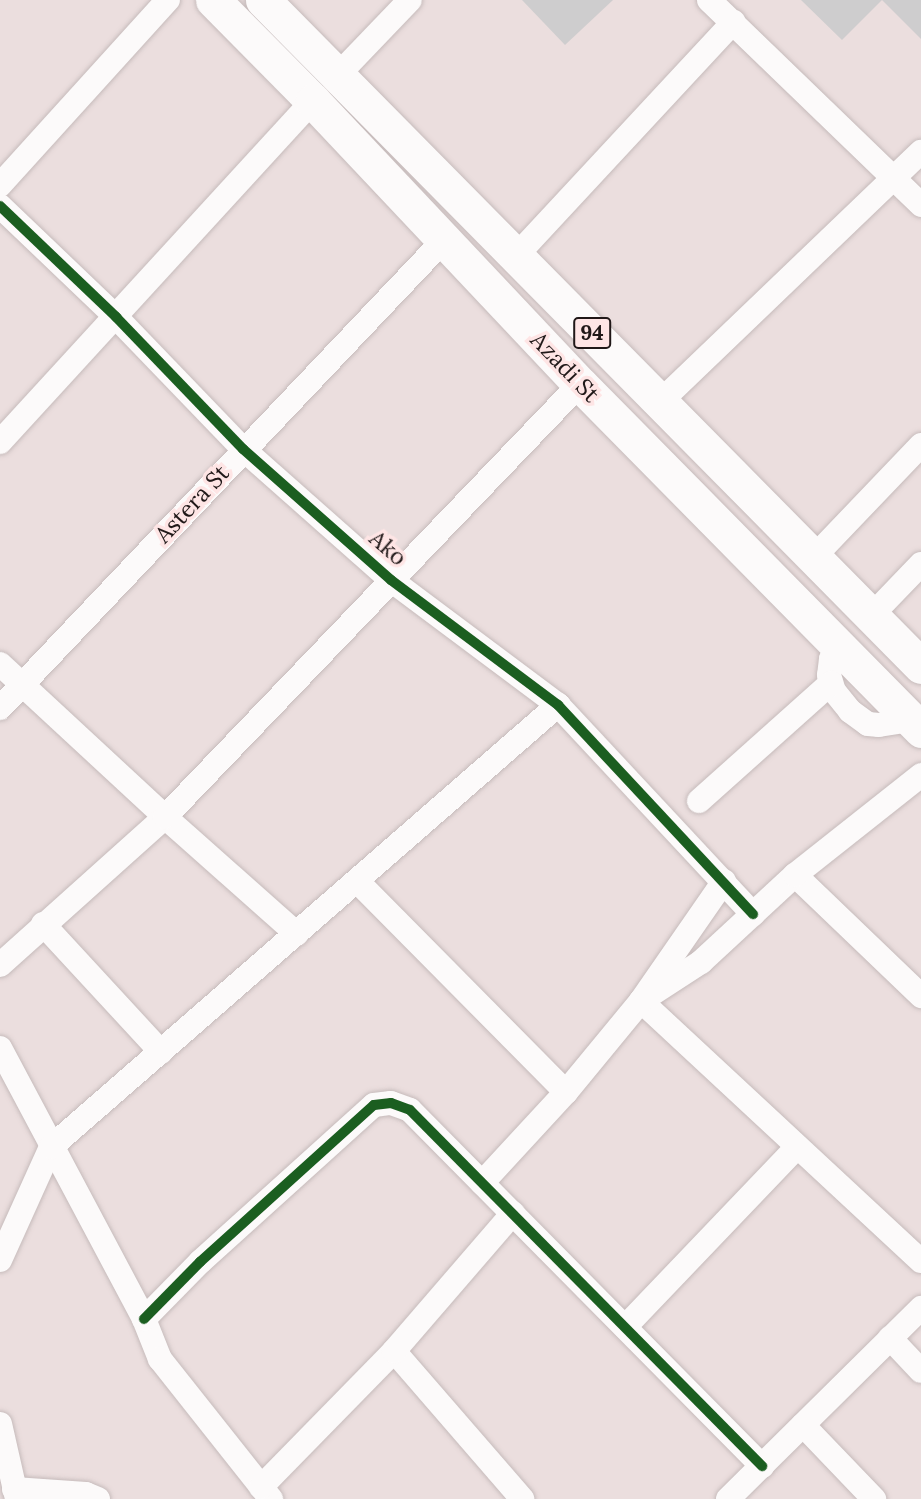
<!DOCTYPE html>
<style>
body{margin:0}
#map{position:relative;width:921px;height:1499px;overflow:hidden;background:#ebdede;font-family:Lora,serif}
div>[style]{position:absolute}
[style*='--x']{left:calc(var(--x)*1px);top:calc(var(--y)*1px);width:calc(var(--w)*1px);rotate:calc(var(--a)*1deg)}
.building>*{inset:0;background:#cecdce}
.roads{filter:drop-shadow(0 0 2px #c6bbbb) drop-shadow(0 0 2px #c6bbbb)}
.minor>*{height:24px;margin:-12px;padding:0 12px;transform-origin:12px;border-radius:12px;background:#fcfafa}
.highway>*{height:35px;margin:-17.5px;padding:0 17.5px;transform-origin:17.5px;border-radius:17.5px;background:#fcfafa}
.cycleway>*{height:10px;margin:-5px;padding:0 5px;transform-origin:5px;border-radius:5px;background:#1b5e20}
span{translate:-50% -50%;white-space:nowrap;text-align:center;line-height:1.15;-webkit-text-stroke:7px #fee5e5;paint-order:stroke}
.shield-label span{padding:2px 5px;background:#fee5e5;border:2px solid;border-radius:5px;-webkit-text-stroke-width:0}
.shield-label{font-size:21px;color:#201818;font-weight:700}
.street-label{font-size:23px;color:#201818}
</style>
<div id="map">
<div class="building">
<i style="clip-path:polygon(522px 0,613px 0,565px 45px)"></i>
<i style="clip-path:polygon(801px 0,921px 0,921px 39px,882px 0,842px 40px)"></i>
</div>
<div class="roads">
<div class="minor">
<i style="--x:709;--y:0;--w:295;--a:44"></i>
<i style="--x:337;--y:76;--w:105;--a:-46.2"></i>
<i style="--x:0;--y:185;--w:250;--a:-47.8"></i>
<i style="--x:0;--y:206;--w:161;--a:43.7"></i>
<i style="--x:116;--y:317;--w:183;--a:46.1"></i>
<i style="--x:243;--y:449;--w:198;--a:41.5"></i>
<i style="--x:391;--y:580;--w:209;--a:36.8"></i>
<i style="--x:558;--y:705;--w:286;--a:47"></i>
<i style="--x:515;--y:257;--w:321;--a:-47.1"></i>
<i style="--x:661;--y:401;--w:360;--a:-43.8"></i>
<i style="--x:0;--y:442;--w:463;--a:-47.5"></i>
<i style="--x:814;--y:557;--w:155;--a:-46.3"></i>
<i style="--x:871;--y:616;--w:72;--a:-46.1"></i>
<i style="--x:838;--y:647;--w:14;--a:120"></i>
<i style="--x:831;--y:659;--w:16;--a:97"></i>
<i style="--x:829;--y:675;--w:17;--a:73"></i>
<i style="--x:834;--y:691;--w:26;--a:51"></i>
<i style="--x:850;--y:711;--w:22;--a:36"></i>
<i style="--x:868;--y:724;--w:11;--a:5"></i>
<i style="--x:879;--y:725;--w:32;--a:-9"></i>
<i style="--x:0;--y:664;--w:225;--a:42.8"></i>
<i style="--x:165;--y:817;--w:176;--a:41.6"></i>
<i style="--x:0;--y:708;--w:645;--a:-46.51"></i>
<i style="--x:699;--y:801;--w:177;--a:-41.8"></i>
<i style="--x:795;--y:875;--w:175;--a:43.8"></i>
<i style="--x:357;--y:881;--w:297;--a:45.3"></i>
<i style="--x:724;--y:881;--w:146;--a:124.7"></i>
<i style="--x:641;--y:1001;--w:382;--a:42.9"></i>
<i style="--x:43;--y:924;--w:174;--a:47.3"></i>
<i style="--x:0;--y:965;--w:222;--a:-41.9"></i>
<i style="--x:165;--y:817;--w:600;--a:-46.22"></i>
<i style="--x:0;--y:1048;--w:307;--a:62"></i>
<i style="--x:144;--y:1319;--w:43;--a:68.2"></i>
<i style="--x:160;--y:1359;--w:179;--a:51.6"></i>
<i style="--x:482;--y:1183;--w:124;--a:-47.3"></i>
<i style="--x:566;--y:1092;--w:118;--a:-50.5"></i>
<i style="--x:641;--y:1001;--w:72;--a:-33"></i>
<i style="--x:701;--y:962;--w:128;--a:-42.8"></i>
<i style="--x:795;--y:875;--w:161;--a:-38.4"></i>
<i style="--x:0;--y:1260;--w:124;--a:-65.7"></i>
<i style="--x:51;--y:1147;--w:673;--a:-41.08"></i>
<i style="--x:144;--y:1319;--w:80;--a:-45.5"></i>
<i style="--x:200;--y:1262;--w:234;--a:-42.1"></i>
<i style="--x:374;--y:1105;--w:17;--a:-7"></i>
<i style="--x:391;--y:1103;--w:20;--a:20"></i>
<i style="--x:410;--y:1110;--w:501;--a:45.32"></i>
<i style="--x:625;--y:1327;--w:249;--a:-46.3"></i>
<i style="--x:890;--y:1338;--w:45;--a:46.8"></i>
<i style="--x:394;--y:1351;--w:196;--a:49.1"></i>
<i style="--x:0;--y:1424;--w:77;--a:77.2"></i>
<i style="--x:803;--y:1425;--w:103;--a:46.2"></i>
<i style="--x:261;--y:1487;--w:190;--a:-45.6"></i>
<i style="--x:394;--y:1351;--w:182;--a:-49.2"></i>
<i style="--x:14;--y:1489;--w:72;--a:4"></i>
<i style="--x:86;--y:1494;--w:13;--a:23"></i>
<i style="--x:728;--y:1499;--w:272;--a:-44.7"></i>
</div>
<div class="highway">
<i style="--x:213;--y:0;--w:142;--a:45.3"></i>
<i style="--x:313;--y:101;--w:389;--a:46.7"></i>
<i style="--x:580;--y:384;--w:486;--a:45.4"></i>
<i style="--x:263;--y:0;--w:936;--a:45.35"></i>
</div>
</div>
<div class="cycleway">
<i style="--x:0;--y:206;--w:161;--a:43.7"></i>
<i style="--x:116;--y:317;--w:183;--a:46.1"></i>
<i style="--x:243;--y:449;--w:198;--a:41.5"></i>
<i style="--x:391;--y:580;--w:209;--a:36.8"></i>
<i style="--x:558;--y:705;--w:286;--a:47"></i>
<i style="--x:144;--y:1319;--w:80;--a:-45.5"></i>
<i style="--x:200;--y:1262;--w:234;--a:-42.1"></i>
<i style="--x:374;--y:1105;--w:17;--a:-7"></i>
<i style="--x:391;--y:1103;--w:20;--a:20"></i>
<i style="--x:410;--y:1110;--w:501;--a:45.32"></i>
</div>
<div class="shield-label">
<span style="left:592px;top:333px">94</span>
</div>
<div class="street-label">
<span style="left:565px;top:367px;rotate:46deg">Azadi St</span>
<span style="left:192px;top:504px;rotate:-47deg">Astera St</span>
<span style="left:388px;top:548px;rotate:41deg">Ako</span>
</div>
</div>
